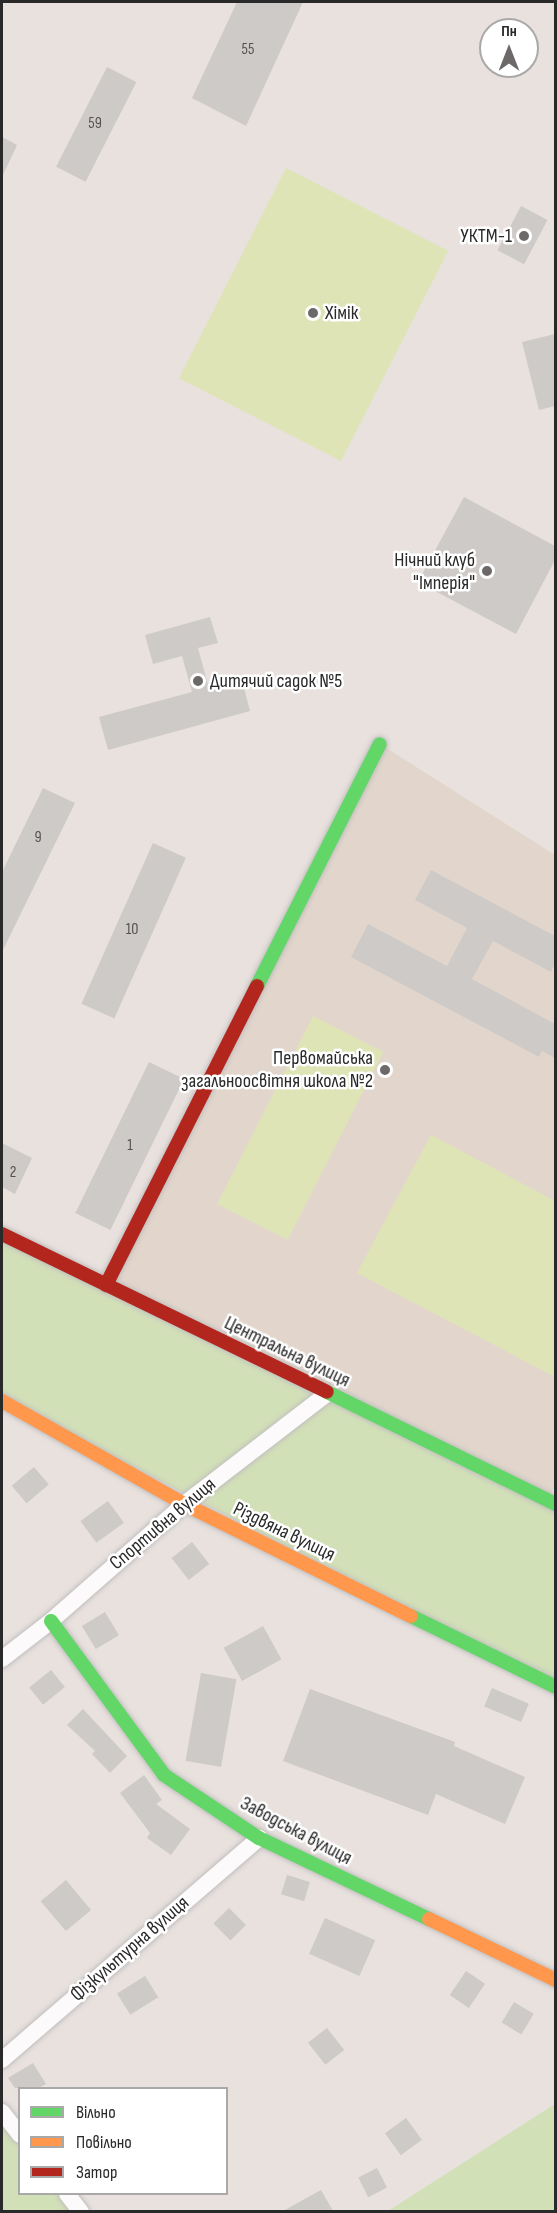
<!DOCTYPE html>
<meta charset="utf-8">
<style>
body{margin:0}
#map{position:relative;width:557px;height:2213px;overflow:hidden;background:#e8e1de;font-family:"Sofia Sans Condensed",sans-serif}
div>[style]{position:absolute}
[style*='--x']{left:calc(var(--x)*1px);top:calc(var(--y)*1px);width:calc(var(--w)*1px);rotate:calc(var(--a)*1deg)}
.education>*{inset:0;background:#e2d6cc}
.green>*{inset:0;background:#d2e0b8}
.pitch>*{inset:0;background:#dee4b6;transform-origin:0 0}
.building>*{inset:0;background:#cecac7;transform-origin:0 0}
.roads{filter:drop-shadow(0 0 2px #c1bfbf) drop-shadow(0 0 2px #c1bfbf)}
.street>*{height:16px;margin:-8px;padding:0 8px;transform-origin:8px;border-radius:8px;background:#fcfafa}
.fast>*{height:14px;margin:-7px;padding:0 7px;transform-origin:7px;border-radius:7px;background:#63d668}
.slow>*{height:14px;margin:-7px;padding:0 7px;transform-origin:7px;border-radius:7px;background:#ff974d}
.jam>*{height:14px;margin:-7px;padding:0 7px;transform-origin:7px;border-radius:7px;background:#b3261e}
.dots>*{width:16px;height:16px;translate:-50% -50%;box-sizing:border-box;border:3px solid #fff;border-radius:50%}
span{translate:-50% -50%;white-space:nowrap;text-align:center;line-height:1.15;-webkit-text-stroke:5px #fff;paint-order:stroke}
.number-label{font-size:16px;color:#535251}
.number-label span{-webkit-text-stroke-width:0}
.poi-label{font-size:20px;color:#292929}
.right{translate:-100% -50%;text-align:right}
.left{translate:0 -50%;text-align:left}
.street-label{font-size:20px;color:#292929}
.frame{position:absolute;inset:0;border:3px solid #292929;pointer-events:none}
.legend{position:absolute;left:18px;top:2087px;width:210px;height:108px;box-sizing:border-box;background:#fff;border:2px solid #a9a9a9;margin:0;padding:8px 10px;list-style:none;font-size:18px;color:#292929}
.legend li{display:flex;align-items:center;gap:12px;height:30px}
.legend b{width:30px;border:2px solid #a9a9a9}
.north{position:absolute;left:479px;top:18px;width:60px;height:60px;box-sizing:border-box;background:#fff;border:2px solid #a9a9a9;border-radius:50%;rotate:0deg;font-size:16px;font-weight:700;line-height:24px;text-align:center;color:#292929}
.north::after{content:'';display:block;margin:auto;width:21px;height:27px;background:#6c6968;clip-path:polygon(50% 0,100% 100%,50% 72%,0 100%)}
</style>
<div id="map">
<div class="education">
<i style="clip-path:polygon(380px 744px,555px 855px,556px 1484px,547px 1501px,106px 1285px)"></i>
</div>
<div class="green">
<i style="clip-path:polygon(2px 1234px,555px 1504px,555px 1687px,2px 1398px)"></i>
<i style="clip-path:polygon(555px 2104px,555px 2211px,388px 2211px)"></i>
<i style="clip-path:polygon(2px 2112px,19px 2135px,20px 2194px,67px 2194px,81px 2211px,2px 2211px)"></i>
</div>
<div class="pitch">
<i style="left:286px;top:168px;width:182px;height:236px;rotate:27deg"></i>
<i style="left:313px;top:1016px;width:79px;height:211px;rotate:27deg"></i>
<i style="clip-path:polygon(431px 1135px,555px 1201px,555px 1377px,357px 1273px)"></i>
</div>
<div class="building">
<i style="clip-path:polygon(237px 2px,303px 2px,246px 126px,192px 98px)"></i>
<i style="left:107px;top:67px;width:33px;height:112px;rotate:27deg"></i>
<i style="clip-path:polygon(2px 137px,17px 145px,2px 177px)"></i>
<i style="left:521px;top:206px;width:30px;height:50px;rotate:28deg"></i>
<i style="clip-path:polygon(555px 334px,555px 406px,539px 410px,522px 342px)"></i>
<i style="clip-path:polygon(464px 497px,555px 546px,555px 560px,516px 634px,418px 582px)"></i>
<i style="clip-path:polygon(210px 617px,218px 643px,198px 648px,208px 685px,241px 676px,250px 711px,108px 750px,99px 717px,192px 692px,182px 656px,153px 664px,145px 635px)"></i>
<i style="clip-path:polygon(43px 788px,75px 803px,2px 952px,2px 872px)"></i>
<i style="left:153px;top:843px;width:36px;height:176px;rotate:24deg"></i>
<i style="clip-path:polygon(431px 870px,555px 936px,555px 963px,551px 972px,493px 941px,472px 979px,555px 1024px,555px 1058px,542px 1051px,539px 1057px,351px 957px,368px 924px,447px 966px,467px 928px,415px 900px)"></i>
<i style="left:149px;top:1062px;width:39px;height:168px;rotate:26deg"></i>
<i style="clip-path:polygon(2px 1143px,32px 1158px,15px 1194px,2px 1187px)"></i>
<i style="left:34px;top:1467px;width:23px;height:29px;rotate:50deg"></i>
<i style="left:108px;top:1501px;width:27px;height:34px;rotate:54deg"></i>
<i style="left:192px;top:1542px;width:28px;height:26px;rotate:52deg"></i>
<i style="left:105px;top:1612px;width:27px;height:27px;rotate:59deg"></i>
<i style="left:263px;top:1626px;width:38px;height:45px;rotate:61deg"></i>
<i style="left:51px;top:1670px;width:22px;height:28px;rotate:51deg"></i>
<i style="left:201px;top:1673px;width:36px;height:89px;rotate:10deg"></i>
<i style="left:492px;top:1688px;width:40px;height:20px;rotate:23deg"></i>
<i style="clip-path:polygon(310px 1689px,455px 1742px,454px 1746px,525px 1777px,505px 1824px,436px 1794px,428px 1815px,283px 1761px)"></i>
<i style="clip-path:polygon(83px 1709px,127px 1756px,110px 1773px,92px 1754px,95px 1751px,67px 1725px)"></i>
<i style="clip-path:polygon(144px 1775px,162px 1800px,156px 1804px,190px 1829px,171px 1855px,147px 1838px,150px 1833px,120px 1793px)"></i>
<i style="left:287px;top:1875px;width:24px;height:20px;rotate:17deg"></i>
<i style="left:66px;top:1880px;width:39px;height:33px;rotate:50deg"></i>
<i style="left:229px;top:1908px;width:24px;height:22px;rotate:45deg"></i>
<i style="left:325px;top:1918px;width:55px;height:39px;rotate:24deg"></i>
<i style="left:466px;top:1971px;width:23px;height:29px;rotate:34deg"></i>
<i style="left:145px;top:1976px;width:25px;height:33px;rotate:58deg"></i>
<i style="left:514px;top:2002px;width:23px;height:24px;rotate:31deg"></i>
<i style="left:327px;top:2028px;width:28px;height:24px;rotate:52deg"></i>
<i style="clip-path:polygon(33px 2063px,46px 2084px,38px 2088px,15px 2088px,8px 2078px)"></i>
<i style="left:406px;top:2118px;width:27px;height:26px;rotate:54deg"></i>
<i style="left:377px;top:2168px;width:22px;height:21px;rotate:63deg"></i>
<i style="clip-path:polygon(321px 2190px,333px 2211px,283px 2211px)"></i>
</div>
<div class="roads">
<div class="street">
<i style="--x:2;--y:1659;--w:62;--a:-37.8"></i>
<i style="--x:51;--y:1621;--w:177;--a:-41.3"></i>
<i style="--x:184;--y:1504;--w:182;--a:-37.6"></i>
<i style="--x:2;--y:2060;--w:340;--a:-40.8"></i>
<i style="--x:2;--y:2112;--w:29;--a:52"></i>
<i style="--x:67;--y:2194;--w:23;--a:52"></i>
</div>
<div class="fast">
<i style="--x:257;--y:986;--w:271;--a:-63.1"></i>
<i style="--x:327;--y:1392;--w:255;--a:26.1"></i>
<i style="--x:411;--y:1616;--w:161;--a:26.1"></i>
<i style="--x:51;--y:1621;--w:191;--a:53.7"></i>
<i style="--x:164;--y:1775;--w:114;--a:33.6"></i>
<i style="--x:259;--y:1838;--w:188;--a:25.5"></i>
</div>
<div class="slow">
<i style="--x:2;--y:1401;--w:209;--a:29.5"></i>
<i style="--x:184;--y:1504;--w:253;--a:26.3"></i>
<i style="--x:429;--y:1919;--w:141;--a:25.7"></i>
</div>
<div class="jam">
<i style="--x:2;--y:1234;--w:361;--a:25.9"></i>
<i style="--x:106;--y:1285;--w:335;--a:-63.2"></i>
</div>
</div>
<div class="dots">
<i style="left:524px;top:236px;background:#6c6968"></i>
<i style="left:313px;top:313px;background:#6c6968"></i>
<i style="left:487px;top:571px;background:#6c6968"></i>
<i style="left:198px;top:681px;background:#6c6968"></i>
<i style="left:385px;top:1070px;background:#6c6968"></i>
</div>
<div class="number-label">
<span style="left:248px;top:50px">55</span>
<span style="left:95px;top:124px">59</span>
<span style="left:38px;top:838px">9</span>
<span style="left:132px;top:930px">10</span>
<span style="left:130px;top:1146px">1</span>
<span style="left:13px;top:1173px">2</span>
</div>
<div class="poi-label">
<span class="right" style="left:512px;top:236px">УКТМ-1</span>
<span class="left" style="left:325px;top:313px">Хімік</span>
<span class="right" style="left:475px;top:572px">Нічний клуб<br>"Імперія"</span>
<span class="left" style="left:210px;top:681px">Дитячий садок №5</span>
<span class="right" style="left:373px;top:1070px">Первомайська<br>загальноосвітня школа №2</span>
</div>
<div class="street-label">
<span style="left:287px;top:1352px;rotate:26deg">Центральна вулиця</span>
<span style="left:163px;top:1524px;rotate:-40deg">Спортивна вулиця</span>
<span style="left:284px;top:1532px;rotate:26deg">Різдвяна вулиця</span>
<span style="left:296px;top:1831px;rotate:28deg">Заводська вулиця</span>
<span style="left:130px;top:1949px;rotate:-41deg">Фізкультурна вулиця</span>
</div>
<div class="frame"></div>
<ul class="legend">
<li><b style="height:8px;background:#63d668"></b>Вільно</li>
<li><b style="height:8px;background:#ff974d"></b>Повільно</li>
<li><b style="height:8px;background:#b3261e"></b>Затор</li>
</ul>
<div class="north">Пн</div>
</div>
